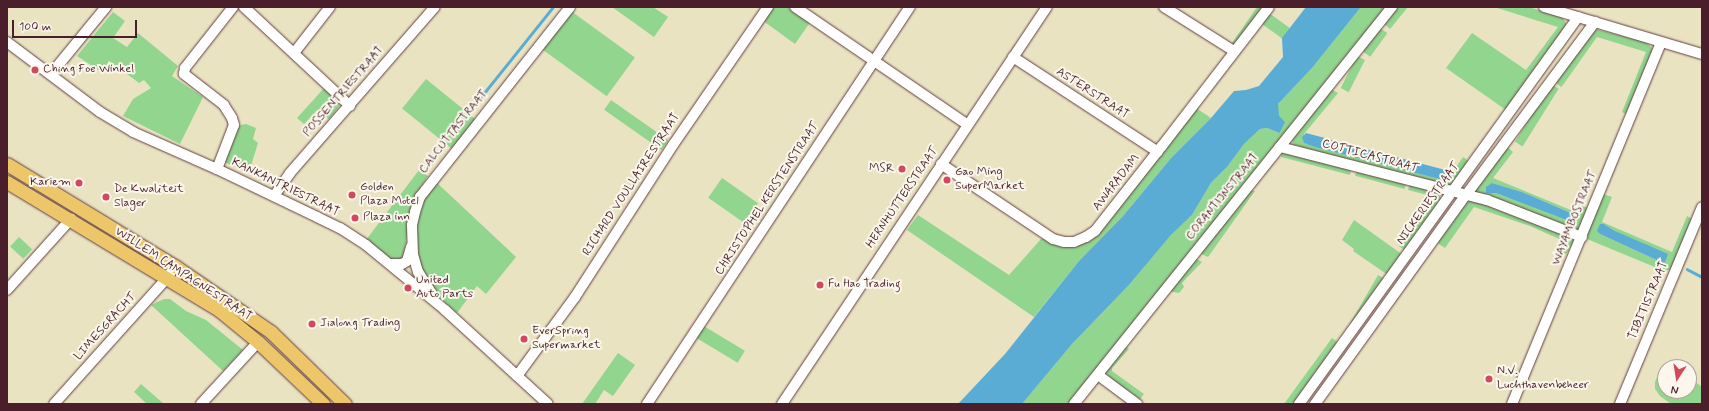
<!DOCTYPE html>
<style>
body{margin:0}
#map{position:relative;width:1709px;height:411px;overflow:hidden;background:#eae3c2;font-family:Mynerve,sans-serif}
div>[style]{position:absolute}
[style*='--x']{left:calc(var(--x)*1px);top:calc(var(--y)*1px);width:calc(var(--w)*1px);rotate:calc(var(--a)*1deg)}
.green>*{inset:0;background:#91d58e;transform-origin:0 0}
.water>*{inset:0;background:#5aacd5}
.stream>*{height:2.5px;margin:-1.25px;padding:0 1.25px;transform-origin:1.25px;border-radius:1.25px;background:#5aacd5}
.roads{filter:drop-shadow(0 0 1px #623c42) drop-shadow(0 0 1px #623c42)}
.minor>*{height:10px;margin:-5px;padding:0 5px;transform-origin:5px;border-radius:5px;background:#fff}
.major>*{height:13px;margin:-6.5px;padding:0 6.5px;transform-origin:6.5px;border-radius:6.5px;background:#ecc669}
.dots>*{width:11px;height:11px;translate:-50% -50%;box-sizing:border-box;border:2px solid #fbf7ec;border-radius:50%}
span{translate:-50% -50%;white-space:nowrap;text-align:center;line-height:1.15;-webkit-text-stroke:4px #fbf7ec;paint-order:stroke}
.poi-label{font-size:12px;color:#4a1f2b}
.left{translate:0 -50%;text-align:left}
.right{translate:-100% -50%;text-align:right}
.street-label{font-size:12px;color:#4a1f2b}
.frame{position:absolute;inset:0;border:8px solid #4a1f2b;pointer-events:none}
.north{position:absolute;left:1657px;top:359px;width:40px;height:40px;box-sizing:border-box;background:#fbf7ec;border:1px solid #b4a19f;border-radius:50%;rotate:192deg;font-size:11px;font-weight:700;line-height:16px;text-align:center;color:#4a1f2b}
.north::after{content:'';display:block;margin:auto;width:14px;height:18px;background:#d1495b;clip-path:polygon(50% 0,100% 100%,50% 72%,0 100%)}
.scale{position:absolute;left:12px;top:20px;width:125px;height:18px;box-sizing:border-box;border:2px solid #4a1f2b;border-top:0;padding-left:5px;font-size:12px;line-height:14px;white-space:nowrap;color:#4a1f2b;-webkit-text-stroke:3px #fbf7ec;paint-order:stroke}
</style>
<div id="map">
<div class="green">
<i style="clip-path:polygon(612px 7px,653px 7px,668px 17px,654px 37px)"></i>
<i style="clip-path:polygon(771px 7px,792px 7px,811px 21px,795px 44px,762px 20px)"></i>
<i style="clip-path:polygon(1257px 7px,1263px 8px,1236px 46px,1232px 43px)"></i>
<i style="clip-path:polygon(1361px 7px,1387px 7px,1068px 404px,1022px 404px,1072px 344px,1129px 285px,1171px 235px,1192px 215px,1211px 183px,1227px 167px,1244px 144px,1260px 129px,1267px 128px,1278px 133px,1278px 104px,1312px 68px)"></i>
<i style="clip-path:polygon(1396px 7px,1408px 7px,1390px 29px,1383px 23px)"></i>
<i style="clip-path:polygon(1494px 7px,1529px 7px,1562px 17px,1566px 23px,1566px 27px,1506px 110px,1446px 68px,1472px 33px,1526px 70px,1558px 27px)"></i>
<i style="left:571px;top:11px;width:79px;height:48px;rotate:36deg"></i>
<i style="clip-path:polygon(113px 12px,125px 21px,113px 38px,127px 47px,138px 33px,178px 66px,172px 76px,203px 97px,180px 144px,123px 116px,133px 99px,151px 88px,144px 80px,139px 83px,111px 62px,103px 73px,77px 56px)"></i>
<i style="left:1269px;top:13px;width:26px;height:13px;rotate:36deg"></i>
<i style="left:1380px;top:28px;width:9px;height:29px;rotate:36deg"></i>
<i style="clip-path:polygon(1595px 29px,1646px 42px,1654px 50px,1628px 115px,1622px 112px,1646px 52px,1597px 37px,1563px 85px,1561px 87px,1555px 82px)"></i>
<i style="left:1357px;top:56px;width:9px;height:36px;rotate:27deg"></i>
<i style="left:426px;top:79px;width:64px;height:38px;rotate:39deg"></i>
<i style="left:1551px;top:84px;width:9px;height:68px;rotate:32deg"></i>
<i style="clip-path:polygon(325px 87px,340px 103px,338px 108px,329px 119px,317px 110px,304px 124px,297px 118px)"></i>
<i style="clip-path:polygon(1331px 89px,1338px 93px,1304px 134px,1304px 143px,1443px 180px,1452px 175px,1452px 173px,1463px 157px,1469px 161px,1453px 183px,1449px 186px,1293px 146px,1292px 139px)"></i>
<i style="left:611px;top:100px;width:70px;height:12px;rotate:35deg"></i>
<i style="clip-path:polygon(1196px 108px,1211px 118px,1172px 157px,1123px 216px,1079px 261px,1034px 317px,907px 230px,918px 215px,1009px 275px,1041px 239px,1046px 238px,1079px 243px)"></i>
<i style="clip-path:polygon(246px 124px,256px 128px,253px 139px,258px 143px,249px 172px,221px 161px,236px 126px)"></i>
<i style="clip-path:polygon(evenodd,1506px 146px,1513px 152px,1493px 178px,1578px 213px,1581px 206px,1591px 208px,1578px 231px,1473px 191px,1506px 146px,1492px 183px,1522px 192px,1571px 213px,1572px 221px,1496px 193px,1492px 183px)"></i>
<i style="clip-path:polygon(1288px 152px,1351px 170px,1350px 175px,1281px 157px,1282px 153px)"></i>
<i style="left:1357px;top:169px;width:51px;height:7px;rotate:15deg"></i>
<i style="clip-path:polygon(419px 170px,428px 176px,417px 193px,411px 204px,405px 250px,403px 258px,395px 262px,386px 257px,366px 240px)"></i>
<i style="left:722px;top:178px;width:44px;height:24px;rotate:35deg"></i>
<i style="clip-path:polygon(435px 181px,516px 257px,486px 294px,477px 286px,457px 313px,432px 291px,417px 258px,416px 223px,424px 199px)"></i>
<i style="clip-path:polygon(1410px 183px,1439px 192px,1441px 199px,1406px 251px,1399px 246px,1435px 197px,1408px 190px)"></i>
<i style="clip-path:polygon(1250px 190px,1255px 191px,1208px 257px,1199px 253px)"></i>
<i style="clip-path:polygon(evenodd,1603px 194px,1612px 197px,1602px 222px,1672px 252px,1687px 216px,1691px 218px,1693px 220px,1673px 268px,1666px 271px,1662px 270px,1587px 239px,1587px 233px,1603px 194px,1604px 224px,1615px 231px,1665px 262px,1663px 263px,1600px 234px,1604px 224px)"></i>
<i style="clip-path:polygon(1474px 198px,1572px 236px,1574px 243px,1566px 254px,1562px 253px,1566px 242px,1530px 226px,1474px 207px,1445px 248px,1436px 242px,1466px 201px)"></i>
<i style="clip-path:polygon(1354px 220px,1403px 255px,1388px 275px,1353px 251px,1354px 249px,1342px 240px)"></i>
<i style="left:19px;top:237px;width:18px;height:13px;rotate:43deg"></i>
<i style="clip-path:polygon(1195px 258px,1202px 262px,1182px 283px,1184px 287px,1179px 293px,1168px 291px)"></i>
<i style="left:1378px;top:275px;width:8px;height:55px;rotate:30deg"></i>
<i style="clip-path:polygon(164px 299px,170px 299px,186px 311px,206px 320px,243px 350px,223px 371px,151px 305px)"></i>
<i style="left:702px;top:325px;width:50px;height:14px;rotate:31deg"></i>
<i style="left:1332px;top:338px;width:9px;height:82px;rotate:36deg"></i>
<i style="clip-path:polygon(1125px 346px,1129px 349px,1112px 368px,1112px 371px,1144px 394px,1140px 399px,1111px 379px,1106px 372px)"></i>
<i style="clip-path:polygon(618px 353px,635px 365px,613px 396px,604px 390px,595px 404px,582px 404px)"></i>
<i style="clip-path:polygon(1661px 367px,1665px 369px,1665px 391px,1689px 391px,1689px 377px,1702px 387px,1702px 404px,1671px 404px,1660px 396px,1655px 389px,1655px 382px)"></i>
<i style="clip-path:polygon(141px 384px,164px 404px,147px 404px,134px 392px)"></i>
</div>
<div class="water">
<i style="clip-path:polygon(1306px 7px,1361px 7px,1312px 68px,1278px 104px,1279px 116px,1285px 122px,1281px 130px,1279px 133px,1267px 128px,1260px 129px,1244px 144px,1227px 167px,1211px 183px,1192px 215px,1171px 235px,1129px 285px,1072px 344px,1022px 404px,958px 404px,1005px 354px,1079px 261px,1123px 216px,1172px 157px,1211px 118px,1234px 91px,1246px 90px,1259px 86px,1283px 57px,1282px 38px)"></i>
<i style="clip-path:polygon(1306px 133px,1449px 171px,1452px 177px,1446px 180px,1443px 180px,1315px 147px,1304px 143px,1302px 137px)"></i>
<i style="clip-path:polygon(1492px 183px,1522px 192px,1571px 213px,1572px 222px,1496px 193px,1486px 193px,1486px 187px)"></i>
<i style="clip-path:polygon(1600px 224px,1604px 224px,1615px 231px,1668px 254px,1665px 262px,1663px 263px,1600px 234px,1597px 231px)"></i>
</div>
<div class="stream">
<i style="--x:472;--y:108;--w:129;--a:-51.3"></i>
<i style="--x:1687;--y:269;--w:17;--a:28"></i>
</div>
<div class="roads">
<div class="minor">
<i style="--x:244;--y:7;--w:145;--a:43"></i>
<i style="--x:795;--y:7;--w:209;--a:34.3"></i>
<i style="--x:1164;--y:7;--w:83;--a:32.2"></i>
<i style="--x:1544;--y:7;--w:165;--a:16.6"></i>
<i style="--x:7;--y:42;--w:116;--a:37"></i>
<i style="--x:100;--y:112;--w:39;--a:31"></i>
<i style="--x:133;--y:132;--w:92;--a:23.8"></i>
<i style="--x:217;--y:169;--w:111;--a:25.6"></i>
<i style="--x:317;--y:217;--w:25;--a:26"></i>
<i style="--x:340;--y:228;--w:31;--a:33"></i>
<i style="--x:366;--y:245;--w:102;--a:39.4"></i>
<i style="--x:445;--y:310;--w:139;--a:42.4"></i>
<i style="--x:294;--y:53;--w:58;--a:-52"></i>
<i style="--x:1013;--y:57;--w:173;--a:33.2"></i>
<i style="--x:51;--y:74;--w:87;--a:-50.6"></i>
<i style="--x:1280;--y:147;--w:214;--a:14.4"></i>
<i style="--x:1487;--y:200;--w:102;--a:21.3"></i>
<i style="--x:941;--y:164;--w:135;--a:33.8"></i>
<i style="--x:1053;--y:239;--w:11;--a:15"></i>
<i style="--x:1064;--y:242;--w:10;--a:0"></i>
<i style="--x:1074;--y:242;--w:13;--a:-23"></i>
<i style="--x:1086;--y:237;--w:11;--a:-34"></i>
<i style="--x:1095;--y:231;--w:108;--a:-51.8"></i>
<i style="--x:1162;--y:146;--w:175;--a:-52.4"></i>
<i style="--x:217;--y:169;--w:47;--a:-68.9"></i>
<i style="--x:234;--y:125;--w:7;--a:-106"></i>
<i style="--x:232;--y:118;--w:15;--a:-122"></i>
<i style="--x:224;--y:105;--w:51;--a:-142.2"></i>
<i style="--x:184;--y:74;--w:6;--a:-81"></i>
<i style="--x:185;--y:68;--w:78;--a:-51.8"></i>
<i style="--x:274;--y:196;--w:28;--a:-55"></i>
<i style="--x:290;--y:173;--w:220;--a:-48.9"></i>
<i style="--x:391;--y:264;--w:11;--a:0"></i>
<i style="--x:402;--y:264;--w:6;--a:-31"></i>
<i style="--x:407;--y:261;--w:15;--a:-74"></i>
<i style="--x:7;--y:290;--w:96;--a:-48"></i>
<i style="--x:432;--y:294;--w:26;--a:-122"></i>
<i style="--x:418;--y:272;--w:18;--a:-106"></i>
<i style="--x:413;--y:255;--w:30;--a:-92"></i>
<i style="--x:412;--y:225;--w:13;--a:-77"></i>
<i style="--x:415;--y:212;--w:16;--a:-72"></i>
<i style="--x:420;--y:197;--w:242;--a:-51.7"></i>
<i style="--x:1098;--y:375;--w:49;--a:36.6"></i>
<i style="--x:517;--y:376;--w:98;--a:-53.7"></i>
<i style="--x:575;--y:297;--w:181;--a:-57.2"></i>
<i style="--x:673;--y:145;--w:168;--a:-55.5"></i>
<i style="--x:54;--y:404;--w:169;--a:-48.1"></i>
<i style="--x:167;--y:278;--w:14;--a:-56"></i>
<i style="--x:201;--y:404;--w:84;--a:-47.4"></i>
<i style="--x:647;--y:404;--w:476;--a:-56.5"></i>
<i style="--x:782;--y:404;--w:477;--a:-56.3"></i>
<i style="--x:1074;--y:404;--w:509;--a:-51.31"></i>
<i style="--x:1299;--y:404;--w:477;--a:-54.2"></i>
<i style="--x:1315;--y:404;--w:258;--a:-54.2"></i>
<i style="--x:1466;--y:195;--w:216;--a:-53.3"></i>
<i style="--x:1512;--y:404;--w:391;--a:-67.6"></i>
<i style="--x:1620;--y:404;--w:213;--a:-67.4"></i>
</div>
<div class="major">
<i style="--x:7;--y:164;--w:197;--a:31.3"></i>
<i style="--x:175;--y:266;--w:116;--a:34.5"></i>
<i style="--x:271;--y:332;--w:103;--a:44.2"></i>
<i style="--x:7;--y:182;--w:248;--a:31.1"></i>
<i style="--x:219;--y:310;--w:50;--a:39.4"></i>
<i style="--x:258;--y:342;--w:90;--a:43.6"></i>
</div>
</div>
<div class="dots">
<i style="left:35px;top:70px;background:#d1495b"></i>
<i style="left:902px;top:169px;background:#d1495b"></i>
<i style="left:947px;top:180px;background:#d1495b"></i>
<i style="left:79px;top:183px;background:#d1495b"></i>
<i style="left:352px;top:195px;background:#d1495b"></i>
<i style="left:106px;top:197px;background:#d1495b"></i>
<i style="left:355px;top:218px;background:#d1495b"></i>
<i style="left:820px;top:285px;background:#d1495b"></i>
<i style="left:408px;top:288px;background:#d1495b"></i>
<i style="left:312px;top:324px;background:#d1495b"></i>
<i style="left:524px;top:339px;background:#d1495b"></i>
<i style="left:1489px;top:379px;background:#d1495b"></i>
</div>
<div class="poi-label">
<span class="left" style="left:43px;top:70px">Ching Foe Winkel</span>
<span class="right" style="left:894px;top:169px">MSR</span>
<span class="left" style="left:955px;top:180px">Gao Ming<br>SuperMarket</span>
<span class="right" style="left:71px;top:183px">Kariem</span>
<span class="left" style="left:360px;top:195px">Golden<br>Plaza Motel</span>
<span class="left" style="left:114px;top:197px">De Kwaliteit<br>Slager</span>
<span class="left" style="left:363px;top:218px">Plaza inn</span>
<span class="left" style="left:416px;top:288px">United<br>Auto Parts</span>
<span class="left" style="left:828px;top:285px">Fu Hao Trading</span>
<span class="left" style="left:320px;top:324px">Jialong Trading</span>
<span class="left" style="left:532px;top:339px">EverSpring<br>Supermarket</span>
<span class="left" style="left:1497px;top:379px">N.V.<br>Luchthavenbeheer</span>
</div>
<div class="street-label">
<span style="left:344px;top:92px;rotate:-49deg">POSSENTRIESTRAAT</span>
<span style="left:1092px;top:94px;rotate:33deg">ASTERSTRAAT</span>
<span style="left:454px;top:132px;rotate:-52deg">CALCUTTASTRAAT</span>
<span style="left:1370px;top:157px;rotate:15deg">COTTICASTRAAT</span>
<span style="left:1117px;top:183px;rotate:-52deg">AWARADAM</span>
<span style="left:632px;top:185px;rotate:-57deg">RICHARD VOULLAIRESTRAAT</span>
<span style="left:285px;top:188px;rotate:26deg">KANKANTRIESTRAAT</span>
<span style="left:1223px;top:197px;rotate:-51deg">CORANTIJNSTRAAT</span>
<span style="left:903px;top:198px;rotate:-56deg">HERNHUTTERSTRAAT</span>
<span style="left:768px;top:199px;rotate:-57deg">CHRISTOPHEL KERSTENSTRAAT</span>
<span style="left:1429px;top:204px;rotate:-54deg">NICKERIESTRAAT</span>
<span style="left:1575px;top:218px;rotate:-68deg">WAYAMBOSTRAAT</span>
<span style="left:183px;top:275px;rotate:33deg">WILLEM CAMPAGNESTRAAT</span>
<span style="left:1649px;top:301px;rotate:-67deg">TIBITISTRAAT</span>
<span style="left:106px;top:327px;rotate:-48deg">LIMESGRACHT</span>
</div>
<div class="frame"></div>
<div class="north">N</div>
<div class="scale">100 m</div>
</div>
